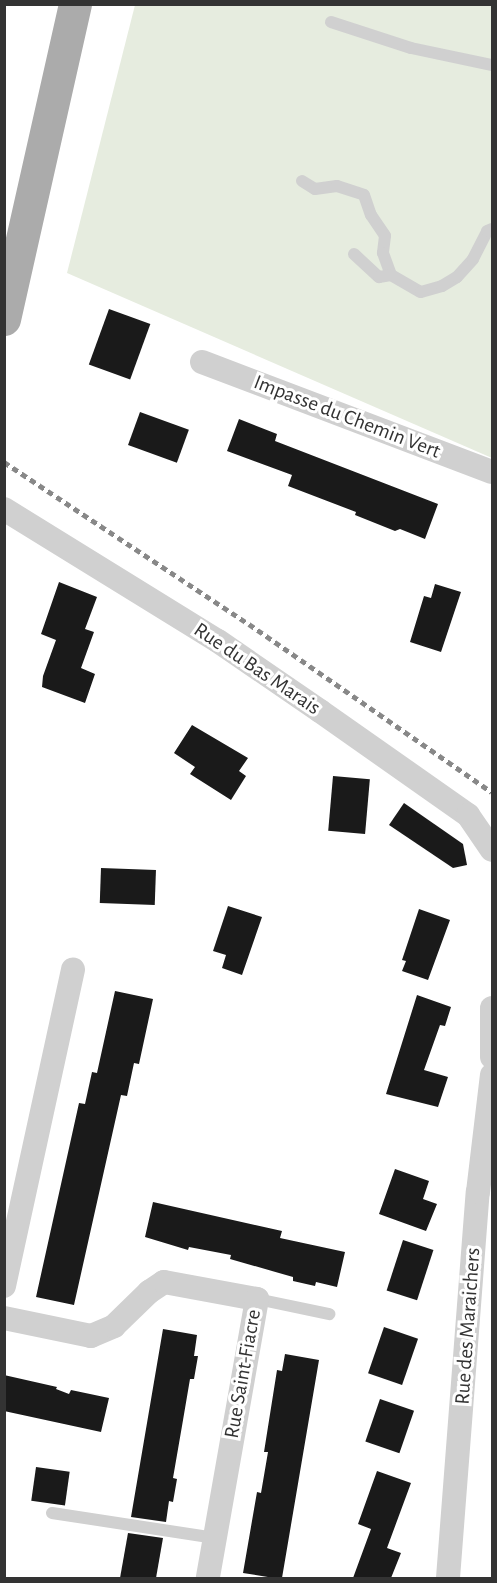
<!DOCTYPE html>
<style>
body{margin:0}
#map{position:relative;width:497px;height:1583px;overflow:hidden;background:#fff;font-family:"Alegreya Sans",sans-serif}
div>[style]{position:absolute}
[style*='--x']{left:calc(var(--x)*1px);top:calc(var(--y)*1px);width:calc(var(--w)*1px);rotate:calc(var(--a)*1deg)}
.green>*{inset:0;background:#e6ecdf}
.building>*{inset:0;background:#1a1a1a;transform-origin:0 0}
.service>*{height:12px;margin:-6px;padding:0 6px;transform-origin:6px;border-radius:6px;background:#d0d0d0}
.minor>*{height:24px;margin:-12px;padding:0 12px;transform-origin:12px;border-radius:12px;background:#d0d0d0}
.primary>*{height:33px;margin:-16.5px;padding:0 16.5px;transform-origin:16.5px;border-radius:16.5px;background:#ababab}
.rail>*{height:4.5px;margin-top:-2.25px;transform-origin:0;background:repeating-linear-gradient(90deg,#888 0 6px,transparent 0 10.5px)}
span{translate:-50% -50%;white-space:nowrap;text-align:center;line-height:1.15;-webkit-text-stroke:6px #fff;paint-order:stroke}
.street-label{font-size:21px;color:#333}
.frame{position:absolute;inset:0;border:6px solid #333;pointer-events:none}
</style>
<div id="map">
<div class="green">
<i style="clip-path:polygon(135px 5px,492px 5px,492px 458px,67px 273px)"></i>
</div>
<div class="building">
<i style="left:109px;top:309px;width:44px;height:59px;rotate:20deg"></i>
<i style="left:140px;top:412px;width:52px;height:35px;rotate:20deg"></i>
<i style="clip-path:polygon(239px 419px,277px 434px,275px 441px,438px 504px,425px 539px,400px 529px,395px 531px,355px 515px,356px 512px,288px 486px,292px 475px,227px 451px)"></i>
<i style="clip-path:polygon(59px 582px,97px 597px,85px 629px,94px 632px,81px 668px,95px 674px,85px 703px,42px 687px,43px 676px,56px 640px,41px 634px)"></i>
<i style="clip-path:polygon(435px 584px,461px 592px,441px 652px,410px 642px,424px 596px,431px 598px)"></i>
<i style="clip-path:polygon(192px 725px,248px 758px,239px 771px,246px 776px,231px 800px,190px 774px,195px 767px,174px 753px)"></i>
<i style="left:333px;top:776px;width:37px;height:55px;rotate:5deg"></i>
<i style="clip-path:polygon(404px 803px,463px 844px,467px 865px,453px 868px,389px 825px)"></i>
<i style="left:101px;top:868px;width:55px;height:35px;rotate:2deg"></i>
<i style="clip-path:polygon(228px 906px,262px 917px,242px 975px,222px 968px,226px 955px,213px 951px)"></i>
<i style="clip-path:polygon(419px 909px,450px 920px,428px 980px,402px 971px,406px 961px,402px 960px)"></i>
<i style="clip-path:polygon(115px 991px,153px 999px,139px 1064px,134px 1063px,127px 1096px,121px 1095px,74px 1305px,36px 1297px,79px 1103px,85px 1104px,92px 1072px,97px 1073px)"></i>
<i style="clip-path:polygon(417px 995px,451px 1007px,445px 1026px,440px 1025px,424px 1070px,448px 1077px,438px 1107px,386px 1094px)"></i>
<i style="clip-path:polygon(395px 1169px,429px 1181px,423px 1199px,437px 1204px,426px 1231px,379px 1214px)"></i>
<i style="clip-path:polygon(153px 1202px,282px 1231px,280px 1238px,345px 1252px,337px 1287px,316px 1282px,315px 1286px,293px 1281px,293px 1277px,230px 1259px,231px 1255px,189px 1247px,188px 1250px,145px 1237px)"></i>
<i style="left:403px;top:1240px;width:32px;height:53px;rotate:18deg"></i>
<i style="left:384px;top:1327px;width:36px;height:49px;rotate:19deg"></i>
<i style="clip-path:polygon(163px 1329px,197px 1335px,194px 1356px,198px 1356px,194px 1379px,190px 1379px,182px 1426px,173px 1478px,177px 1479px,173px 1502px,169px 1501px,166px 1522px,131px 1517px)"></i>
<i style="clip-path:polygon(285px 1354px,319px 1360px,282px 1578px,274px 1578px,243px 1573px,257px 1492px,261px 1493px,268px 1452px,264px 1452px,277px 1370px,282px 1371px)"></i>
<i style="clip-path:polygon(4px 1375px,57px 1387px,56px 1389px,69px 1394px,71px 1390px,109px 1398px,101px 1432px,4px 1411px)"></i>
<i style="left:380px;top:1399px;width:36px;height:45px;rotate:19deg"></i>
<i style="left:36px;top:1467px;width:34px;height:34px;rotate:8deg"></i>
<i style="clip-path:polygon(377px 1471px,411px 1483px,387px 1548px,401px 1553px,391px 1578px,353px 1578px,371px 1529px,358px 1524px)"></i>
<i style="clip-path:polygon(128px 1533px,163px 1538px,156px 1578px,120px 1578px)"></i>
</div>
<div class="service">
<i style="--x:331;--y:22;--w:84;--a:18"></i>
<i style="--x:411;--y:48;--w:83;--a:11.9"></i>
<i style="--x:302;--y:181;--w:15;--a:32"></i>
<i style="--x:315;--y:189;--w:22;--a:-8"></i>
<i style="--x:337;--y:186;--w:28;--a:18"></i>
<i style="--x:364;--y:195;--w:21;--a:71"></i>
<i style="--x:371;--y:215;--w:25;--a:56"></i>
<i style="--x:385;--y:236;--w:17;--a:97"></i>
<i style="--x:383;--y:253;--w:23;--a:70"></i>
<i style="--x:354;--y:254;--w:34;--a:43"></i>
<i style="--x:379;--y:277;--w:12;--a:-9"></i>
<i style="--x:391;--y:275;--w:34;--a:30"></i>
<i style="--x:421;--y:292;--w:22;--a:-16"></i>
<i style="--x:442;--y:286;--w:17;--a:-31"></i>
<i style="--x:457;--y:277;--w:24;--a:-48"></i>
<i style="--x:473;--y:259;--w:31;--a:-63"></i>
<i style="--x:487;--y:231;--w:5;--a:-22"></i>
<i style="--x:257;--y:1299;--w:74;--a:11.8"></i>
<i style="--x:52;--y:1513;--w:165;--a:8.7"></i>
</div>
<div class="minor">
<i style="--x:202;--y:362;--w:310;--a:20.8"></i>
<i style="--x:4;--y:509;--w:251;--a:31.7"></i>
<i style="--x:218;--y:641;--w:124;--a:34.5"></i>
<i style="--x:320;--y:711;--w:181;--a:35.1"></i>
<i style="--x:468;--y:815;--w:42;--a:55.6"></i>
<i style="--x:492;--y:1008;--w:49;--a:90"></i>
<i style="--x:4;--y:1286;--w:324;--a:-77.7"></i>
<i style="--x:4;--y:1318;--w:89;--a:11.7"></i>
<i style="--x:91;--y:1336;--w:25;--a:-23"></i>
<i style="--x:114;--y:1326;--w:49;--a:-44.2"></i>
<i style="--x:149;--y:1292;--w:18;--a:-34"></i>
<i style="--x:164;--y:1282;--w:95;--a:10.4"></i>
<i style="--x:257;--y:1299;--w:283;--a:100"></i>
<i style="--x:448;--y:1578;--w:387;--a:-85.6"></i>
<i style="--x:478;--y:1192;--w:118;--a:-83.2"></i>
</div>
<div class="primary">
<i style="--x:4;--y:319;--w:323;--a:-77.3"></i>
</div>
<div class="rail">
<i style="--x:4;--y:462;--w:294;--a:33.5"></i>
<i style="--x:249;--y:624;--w:295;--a:34.7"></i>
</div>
<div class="street-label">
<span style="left:347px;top:417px;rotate:21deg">Impasse du Chemin Vert</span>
<span style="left:257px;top:669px;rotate:34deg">Rue du Bas Marais</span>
<span style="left:468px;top:1326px;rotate:-86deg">Rue des Maraichers</span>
<span style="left:243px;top:1374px;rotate:-80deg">Rue Saint-Fiacre</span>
</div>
<div class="frame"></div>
</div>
